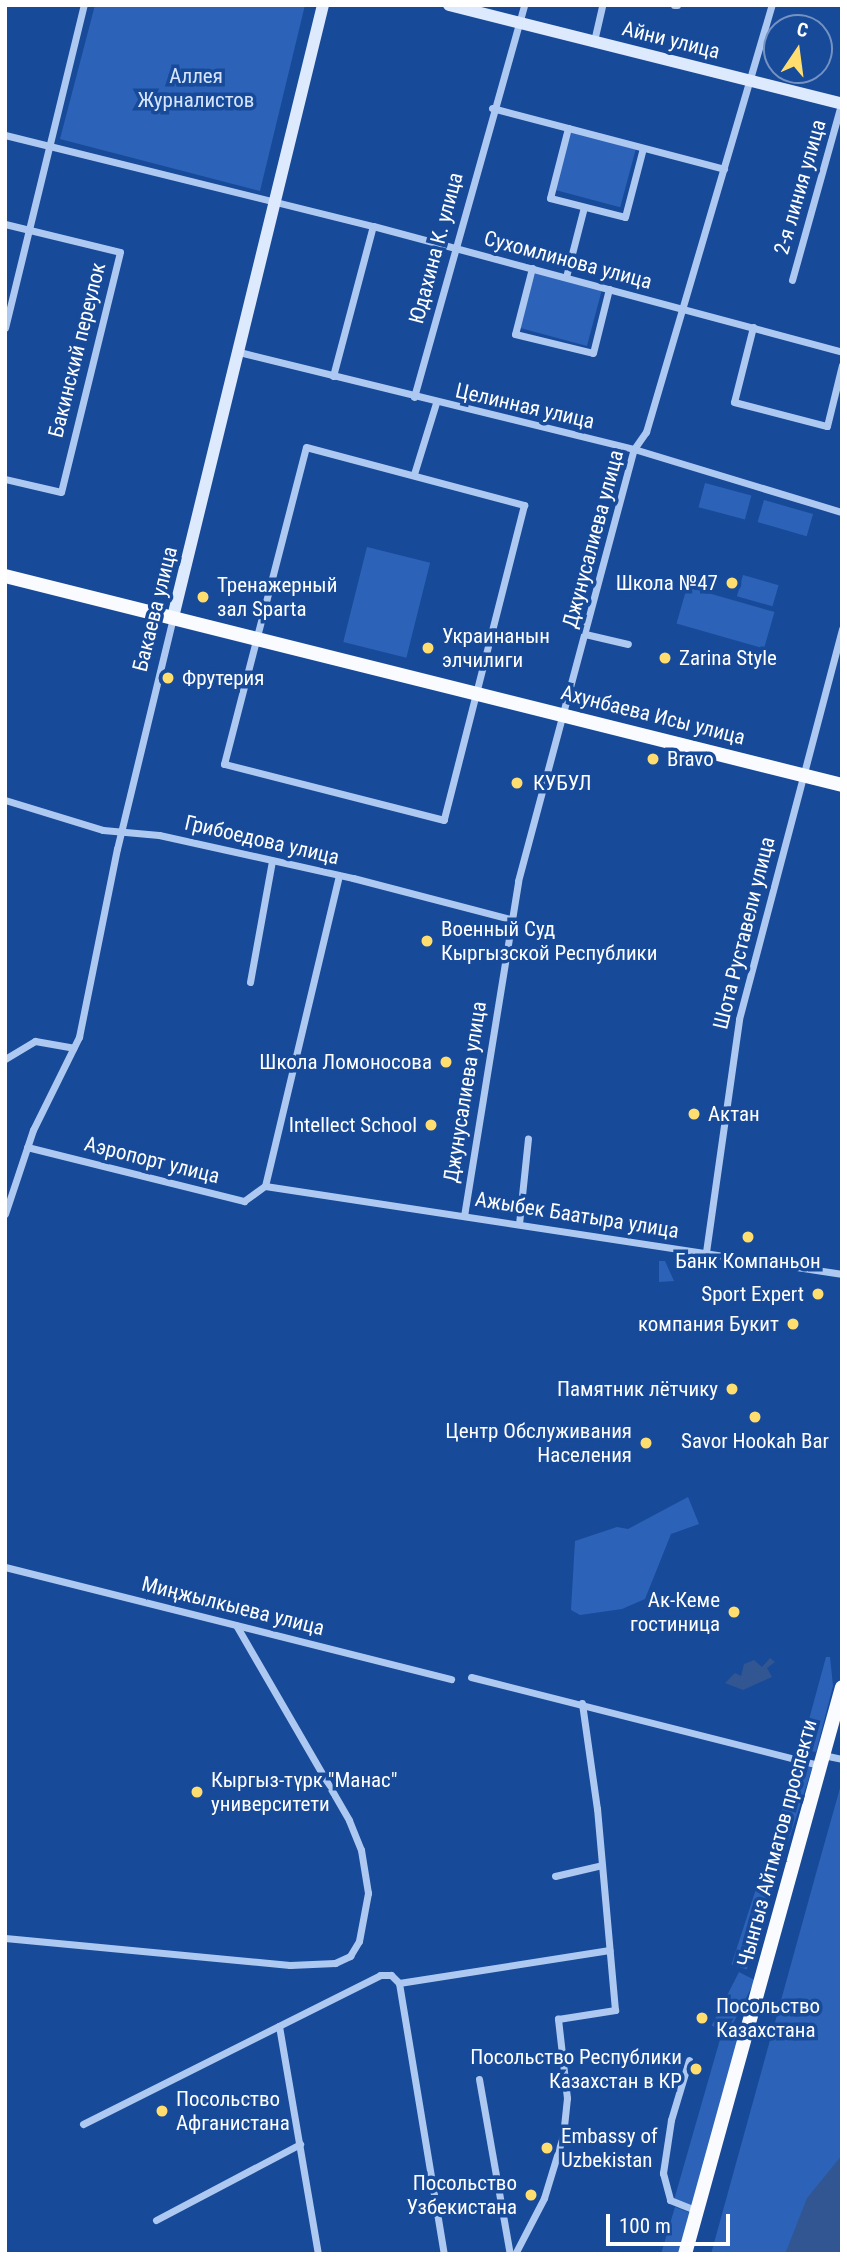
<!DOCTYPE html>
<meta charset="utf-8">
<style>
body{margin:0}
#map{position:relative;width:847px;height:2259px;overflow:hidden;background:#184a9a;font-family:"Roboto Condensed",sans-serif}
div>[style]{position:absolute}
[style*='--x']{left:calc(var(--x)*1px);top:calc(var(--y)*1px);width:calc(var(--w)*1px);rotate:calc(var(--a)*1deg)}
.green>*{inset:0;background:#2c63b8;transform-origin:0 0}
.water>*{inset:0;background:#325692}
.street>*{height:7px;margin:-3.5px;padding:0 3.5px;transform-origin:3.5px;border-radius:3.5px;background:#aec9f1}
.secondary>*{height:12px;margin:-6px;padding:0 6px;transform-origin:6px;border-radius:6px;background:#dde9fc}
.primary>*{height:14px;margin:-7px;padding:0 7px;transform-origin:7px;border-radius:7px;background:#f9fbff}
.dots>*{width:19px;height:19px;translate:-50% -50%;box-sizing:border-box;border:4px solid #184a9a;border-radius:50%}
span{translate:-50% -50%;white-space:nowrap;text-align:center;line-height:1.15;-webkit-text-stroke:7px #184a9a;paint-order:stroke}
.street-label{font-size:21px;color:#fff}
.park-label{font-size:21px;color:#d6e5fc}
.poi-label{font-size:21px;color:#fff}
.right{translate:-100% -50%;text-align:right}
.left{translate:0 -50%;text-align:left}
.frame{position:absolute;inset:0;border:7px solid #fff;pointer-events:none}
.north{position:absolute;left:763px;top:14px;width:70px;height:70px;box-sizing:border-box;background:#184a9a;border:2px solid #7492c2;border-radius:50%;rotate:13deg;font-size:19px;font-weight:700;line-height:28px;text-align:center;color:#fff}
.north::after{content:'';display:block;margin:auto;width:24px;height:32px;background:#ffdd6f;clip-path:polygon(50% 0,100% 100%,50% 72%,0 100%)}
.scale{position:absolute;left:606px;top:2214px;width:124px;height:32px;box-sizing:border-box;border:4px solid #fff;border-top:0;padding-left:9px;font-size:21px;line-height:24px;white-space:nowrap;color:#fff;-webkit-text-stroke:5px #184a9a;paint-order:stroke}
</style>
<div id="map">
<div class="green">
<i style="clip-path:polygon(95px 5px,305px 5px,260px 191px,60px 139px)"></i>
<i style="left:571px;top:132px;width:67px;height:60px;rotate:15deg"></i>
<i style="left:535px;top:273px;width:69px;height:57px;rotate:15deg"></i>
<i style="left:705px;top:483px;width:48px;height:25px;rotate:15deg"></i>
<i style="left:764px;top:500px;width:51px;height:23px;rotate:16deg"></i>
<i style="left:367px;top:547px;width:65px;height:98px;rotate:14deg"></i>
<i style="left:743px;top:575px;width:37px;height:22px;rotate:16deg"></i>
<i style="left:687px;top:587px;width:91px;height:38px;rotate:16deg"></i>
<i style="clip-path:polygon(659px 1261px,665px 1261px,674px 1281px,659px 1282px)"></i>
<i style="clip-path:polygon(688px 1497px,699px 1524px,671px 1534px,645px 1599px,622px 1609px,580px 1615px,571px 1610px,575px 1541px,617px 1527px,628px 1529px)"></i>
<i style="clip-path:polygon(826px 1657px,830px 1657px,833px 1686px,816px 1752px,801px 1749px)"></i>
<i style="left:797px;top:1763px;width:16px;height:212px;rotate:18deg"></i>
<i style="clip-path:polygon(842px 1781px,842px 2254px,711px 2254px,817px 1870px)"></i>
<i style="left:739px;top:1972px;width:18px;height:60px;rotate:27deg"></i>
<i style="left:721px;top:2036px;width:19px;height:171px;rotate:16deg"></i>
<i style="clip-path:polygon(675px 2207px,693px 2214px,681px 2254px,661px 2254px)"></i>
</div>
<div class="water">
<i style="clip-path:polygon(770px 1658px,775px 1662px,767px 1668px,772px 1677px,743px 1690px,725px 1683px,735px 1673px,741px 1676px,744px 1664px,754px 1660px,762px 1667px)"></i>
<i style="clip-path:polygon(842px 2155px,842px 2254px,785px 2254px,807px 2198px)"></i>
</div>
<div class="street">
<i style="--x:674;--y:5;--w:3;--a:0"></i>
<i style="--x:594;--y:41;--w:37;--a:-77"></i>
<i style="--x:492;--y:108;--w:240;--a:14.7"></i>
<i style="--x:568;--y:128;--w:72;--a:104.4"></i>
<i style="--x:550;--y:198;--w:77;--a:14.2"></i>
<i style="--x:625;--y:217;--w:71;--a:-75.4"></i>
<i style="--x:5;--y:135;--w:379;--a:13.9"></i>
<i style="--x:373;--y:226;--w:486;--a:15"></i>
<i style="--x:5;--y:224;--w:118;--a:13.7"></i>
<i style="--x:120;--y:252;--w:247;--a:103.8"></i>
<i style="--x:61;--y:492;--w:57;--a:-166.9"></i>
<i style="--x:532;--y:268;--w:68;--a:104.4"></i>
<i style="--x:515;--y:334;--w:80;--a:13.7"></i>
<i style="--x:593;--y:353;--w:66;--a:-76"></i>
<i style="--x:566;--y:277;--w:72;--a:-75.6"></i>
<i style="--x:792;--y:280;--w:183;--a:-74.4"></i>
<i style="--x:753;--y:327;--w:77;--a:104.2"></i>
<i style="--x:734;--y:402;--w:96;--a:14.5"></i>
<i style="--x:827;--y:426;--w:63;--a:-76.2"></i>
<i style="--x:5;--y:328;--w:333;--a:-76.3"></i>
<i style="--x:239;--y:352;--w:407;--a:13.8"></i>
<i style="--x:634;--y:449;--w:217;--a:16.9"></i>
<i style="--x:333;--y:376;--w:155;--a:-75.1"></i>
<i style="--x:414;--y:397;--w:407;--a:-74.3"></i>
<i style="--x:306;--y:447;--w:226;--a:14.9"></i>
<i style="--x:524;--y:505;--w:325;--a:104.3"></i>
<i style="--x:444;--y:820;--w:227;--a:-165.7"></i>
<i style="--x:224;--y:764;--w:327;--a:-75.5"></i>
<i style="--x:414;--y:474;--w:74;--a:-72.8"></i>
<i style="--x:585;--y:634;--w:44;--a:13.1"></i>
<i style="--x:5;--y:800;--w:102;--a:17"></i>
<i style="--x:103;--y:830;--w:56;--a:5.1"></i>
<i style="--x:159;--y:835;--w:199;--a:12.5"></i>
<i style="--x:353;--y:878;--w:162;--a:14.6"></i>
<i style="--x:250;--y:982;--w:123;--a:-79.7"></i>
<i style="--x:5;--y:1059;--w:35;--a:-31"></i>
<i style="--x:35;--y:1041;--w:39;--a:10"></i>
<i style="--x:27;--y:1147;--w:224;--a:14"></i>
<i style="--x:244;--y:1201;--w:26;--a:-36"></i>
<i style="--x:265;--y:1186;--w:584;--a:8.67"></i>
<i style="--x:265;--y:1186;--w:319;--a:-76.6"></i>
<i style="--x:5;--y:1214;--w:89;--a:-71.6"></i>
<i style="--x:33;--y:1130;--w:104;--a:-63.7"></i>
<i style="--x:79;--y:1037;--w:192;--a:-78.6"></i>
<i style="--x:117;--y:849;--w:239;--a:-76.4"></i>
<i style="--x:464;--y:1216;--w:339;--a:-80.8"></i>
<i style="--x:518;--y:881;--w:447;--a:-75"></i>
<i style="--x:634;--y:449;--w:21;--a:-55"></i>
<i style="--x:646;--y:432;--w:445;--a:-73.6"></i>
<i style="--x:519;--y:1224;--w:86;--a:-84"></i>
<i style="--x:706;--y:1252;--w:235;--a:-81.9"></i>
<i style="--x:739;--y:1019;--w:404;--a:-75.2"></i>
<i style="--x:5;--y:1567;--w:460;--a:14.1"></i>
<i style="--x:471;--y:1677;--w:360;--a:14.2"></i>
<i style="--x:823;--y:1755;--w:19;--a:12"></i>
<i style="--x:555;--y:1876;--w:48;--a:-13.2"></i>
<i style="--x:5;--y:1938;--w:286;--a:5.4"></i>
<i style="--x:290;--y:1965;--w:45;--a:-2.5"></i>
<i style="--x:335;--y:1963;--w:17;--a:-25"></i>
<i style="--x:350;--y:1956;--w:17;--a:-59"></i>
<i style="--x:359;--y:1941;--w:49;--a:-79.4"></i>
<i style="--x:368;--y:1893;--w:44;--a:-99.2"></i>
<i style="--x:361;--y:1850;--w:32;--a:-112"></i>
<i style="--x:349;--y:1820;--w:225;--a:-120.1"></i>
<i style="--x:399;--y:1983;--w:275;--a:80.6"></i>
<i style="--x:399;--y:1983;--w:213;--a:-8.9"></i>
<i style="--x:279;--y:2026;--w:231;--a:80.3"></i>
<i style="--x:689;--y:2060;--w:63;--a:106.7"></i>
<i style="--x:671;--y:2120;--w:54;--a:98.6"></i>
<i style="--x:663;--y:2173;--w:28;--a:75"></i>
<i style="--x:670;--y:2200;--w:29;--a:22"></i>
<i style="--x:479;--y:2079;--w:178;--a:80"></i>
<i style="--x:83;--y:2124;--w:332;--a:-26.6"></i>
<i style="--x:380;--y:1975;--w:11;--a:0"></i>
<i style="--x:391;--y:1975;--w:11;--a:45"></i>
<i style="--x:156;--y:2220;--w:163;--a:-27.8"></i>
<i style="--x:515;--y:2254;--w:63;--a:-62.6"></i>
<i style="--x:544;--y:2198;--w:65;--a:-73"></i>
<i style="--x:563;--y:2136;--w:38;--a:-84"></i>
<i style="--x:567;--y:2098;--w:80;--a:-96.5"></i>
<i style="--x:558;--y:2019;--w:58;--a:-9"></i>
<i style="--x:615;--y:2010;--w:202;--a:-95.1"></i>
<i style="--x:597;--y:1809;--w:107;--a:-98.1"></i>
</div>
<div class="secondary">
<i style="--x:449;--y:5;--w:405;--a:14.1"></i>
<i style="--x:173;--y:617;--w:630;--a:-76.23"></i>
</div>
<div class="primary">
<i style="--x:5;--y:576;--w:863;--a:14.02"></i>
<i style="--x:685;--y:2254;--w:588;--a:-74.52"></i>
</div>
<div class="dots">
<i style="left:732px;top:583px;background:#ffdd6f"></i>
<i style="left:203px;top:597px;background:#ffdd6f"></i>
<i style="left:428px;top:648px;background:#ffdd6f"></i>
<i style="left:665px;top:658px;background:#ffdd6f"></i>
<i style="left:168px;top:678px;background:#ffdd6f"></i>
<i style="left:653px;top:759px;background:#ffdd6f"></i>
<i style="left:517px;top:783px;background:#ffdd6f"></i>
<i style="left:427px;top:941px;background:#ffdd6f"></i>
<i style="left:446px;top:1062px;background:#ffdd6f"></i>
<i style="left:694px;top:1114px;background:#ffdd6f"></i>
<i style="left:431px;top:1125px;background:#ffdd6f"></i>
<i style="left:748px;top:1237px;background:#ffdd6f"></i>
<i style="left:818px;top:1294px;background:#ffdd6f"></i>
<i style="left:793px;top:1324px;background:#ffdd6f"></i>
<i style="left:732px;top:1389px;background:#ffdd6f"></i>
<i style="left:755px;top:1417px;background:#ffdd6f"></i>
<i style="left:646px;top:1443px;background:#ffdd6f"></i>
<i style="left:734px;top:1612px;background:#ffdd6f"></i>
<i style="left:197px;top:1792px;background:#ffdd6f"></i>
<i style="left:702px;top:2018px;background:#ffdd6f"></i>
<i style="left:696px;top:2069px;background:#ffdd6f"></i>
<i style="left:162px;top:2111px;background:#ffdd6f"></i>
<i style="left:547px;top:2148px;background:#ffdd6f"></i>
<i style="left:531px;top:2195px;background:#ffdd6f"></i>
</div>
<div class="street-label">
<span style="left:671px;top:40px;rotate:14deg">Айни улица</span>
<span style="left:800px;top:187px;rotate:-74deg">2-я линия улица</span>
<span style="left:436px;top:248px;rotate:-75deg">Юдахина К. улица</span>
<span style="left:568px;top:260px;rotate:15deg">Сухомлинова улица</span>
<span style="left:77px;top:350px;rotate:-76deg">Бакинский переулок</span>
<span style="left:525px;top:406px;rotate:13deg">Целинная улица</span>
<span style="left:593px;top:539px;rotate:-75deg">Джунусалиева улица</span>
<span style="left:155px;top:609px;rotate:-76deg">Бакаева улица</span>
<span style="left:653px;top:715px;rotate:14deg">Ахунбаева Исы улица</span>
<span style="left:262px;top:840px;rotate:13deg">Грибоедова улица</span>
<span style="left:744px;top:933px;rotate:-76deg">Шота Руставели улица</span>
<span style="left:465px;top:1092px;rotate:-81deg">Джунусалиева улица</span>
<span style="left:152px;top:1160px;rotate:14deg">Аэропорт улица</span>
<span style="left:577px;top:1215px;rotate:9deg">Ажыбек Баатыра улица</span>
<span style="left:233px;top:1606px;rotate:14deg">Миңжылкыева улица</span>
<span style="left:777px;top:1843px;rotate:-75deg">Чынгыз Айтматов проспекти</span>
</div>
<div class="park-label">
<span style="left:196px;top:88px">Аллея<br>Журналистов</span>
</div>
<div class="poi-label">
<span class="right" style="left:718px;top:583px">Школа №47</span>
<span class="left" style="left:217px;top:597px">Тренажерный<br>зал Sparta</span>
<span class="left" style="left:442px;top:648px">Украинанын<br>элчилиги</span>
<span class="left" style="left:679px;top:658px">Zarina Style</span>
<span class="left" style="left:182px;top:678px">Фрутерия</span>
<span class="left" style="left:667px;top:759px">Bravo</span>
<span class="left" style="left:533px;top:783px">КУБУЛ</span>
<span class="left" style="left:441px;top:941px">Военный Суд<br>Кыргызской Республики</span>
<span class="right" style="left:432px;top:1062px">Школа Ломоносова</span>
<span class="left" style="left:708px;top:1114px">Актан</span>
<span class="right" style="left:417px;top:1125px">Intellect School</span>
<span style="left:748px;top:1261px">Банк Компаньон</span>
<span class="right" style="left:804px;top:1294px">Sport Expert</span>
<span class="right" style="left:779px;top:1324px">компания Букит</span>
<span class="right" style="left:718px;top:1389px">Памятник лётчику</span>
<span class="right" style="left:632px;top:1443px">Центр Обслуживания<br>Населения</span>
<span style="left:755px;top:1441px">Savor Hookah Bar</span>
<span class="right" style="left:720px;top:1612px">Ак-Кеме<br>гостиница</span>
<span class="left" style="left:211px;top:1792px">Кыргыз-түрк "Манас"<br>университети</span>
<span class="left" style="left:716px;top:2018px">Посольство<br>Казахстана</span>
<span class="right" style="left:682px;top:2069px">Посольство Республики<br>Казахстан в КР</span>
<span class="left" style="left:176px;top:2111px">Посольство<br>Афганистана</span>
<span class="left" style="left:561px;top:2148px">Embassy of<br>Uzbekistan</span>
<span class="right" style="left:517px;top:2195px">Посольство<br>Узбекистана</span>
</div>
<div class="frame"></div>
<div class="north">С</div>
<div class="scale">100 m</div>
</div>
